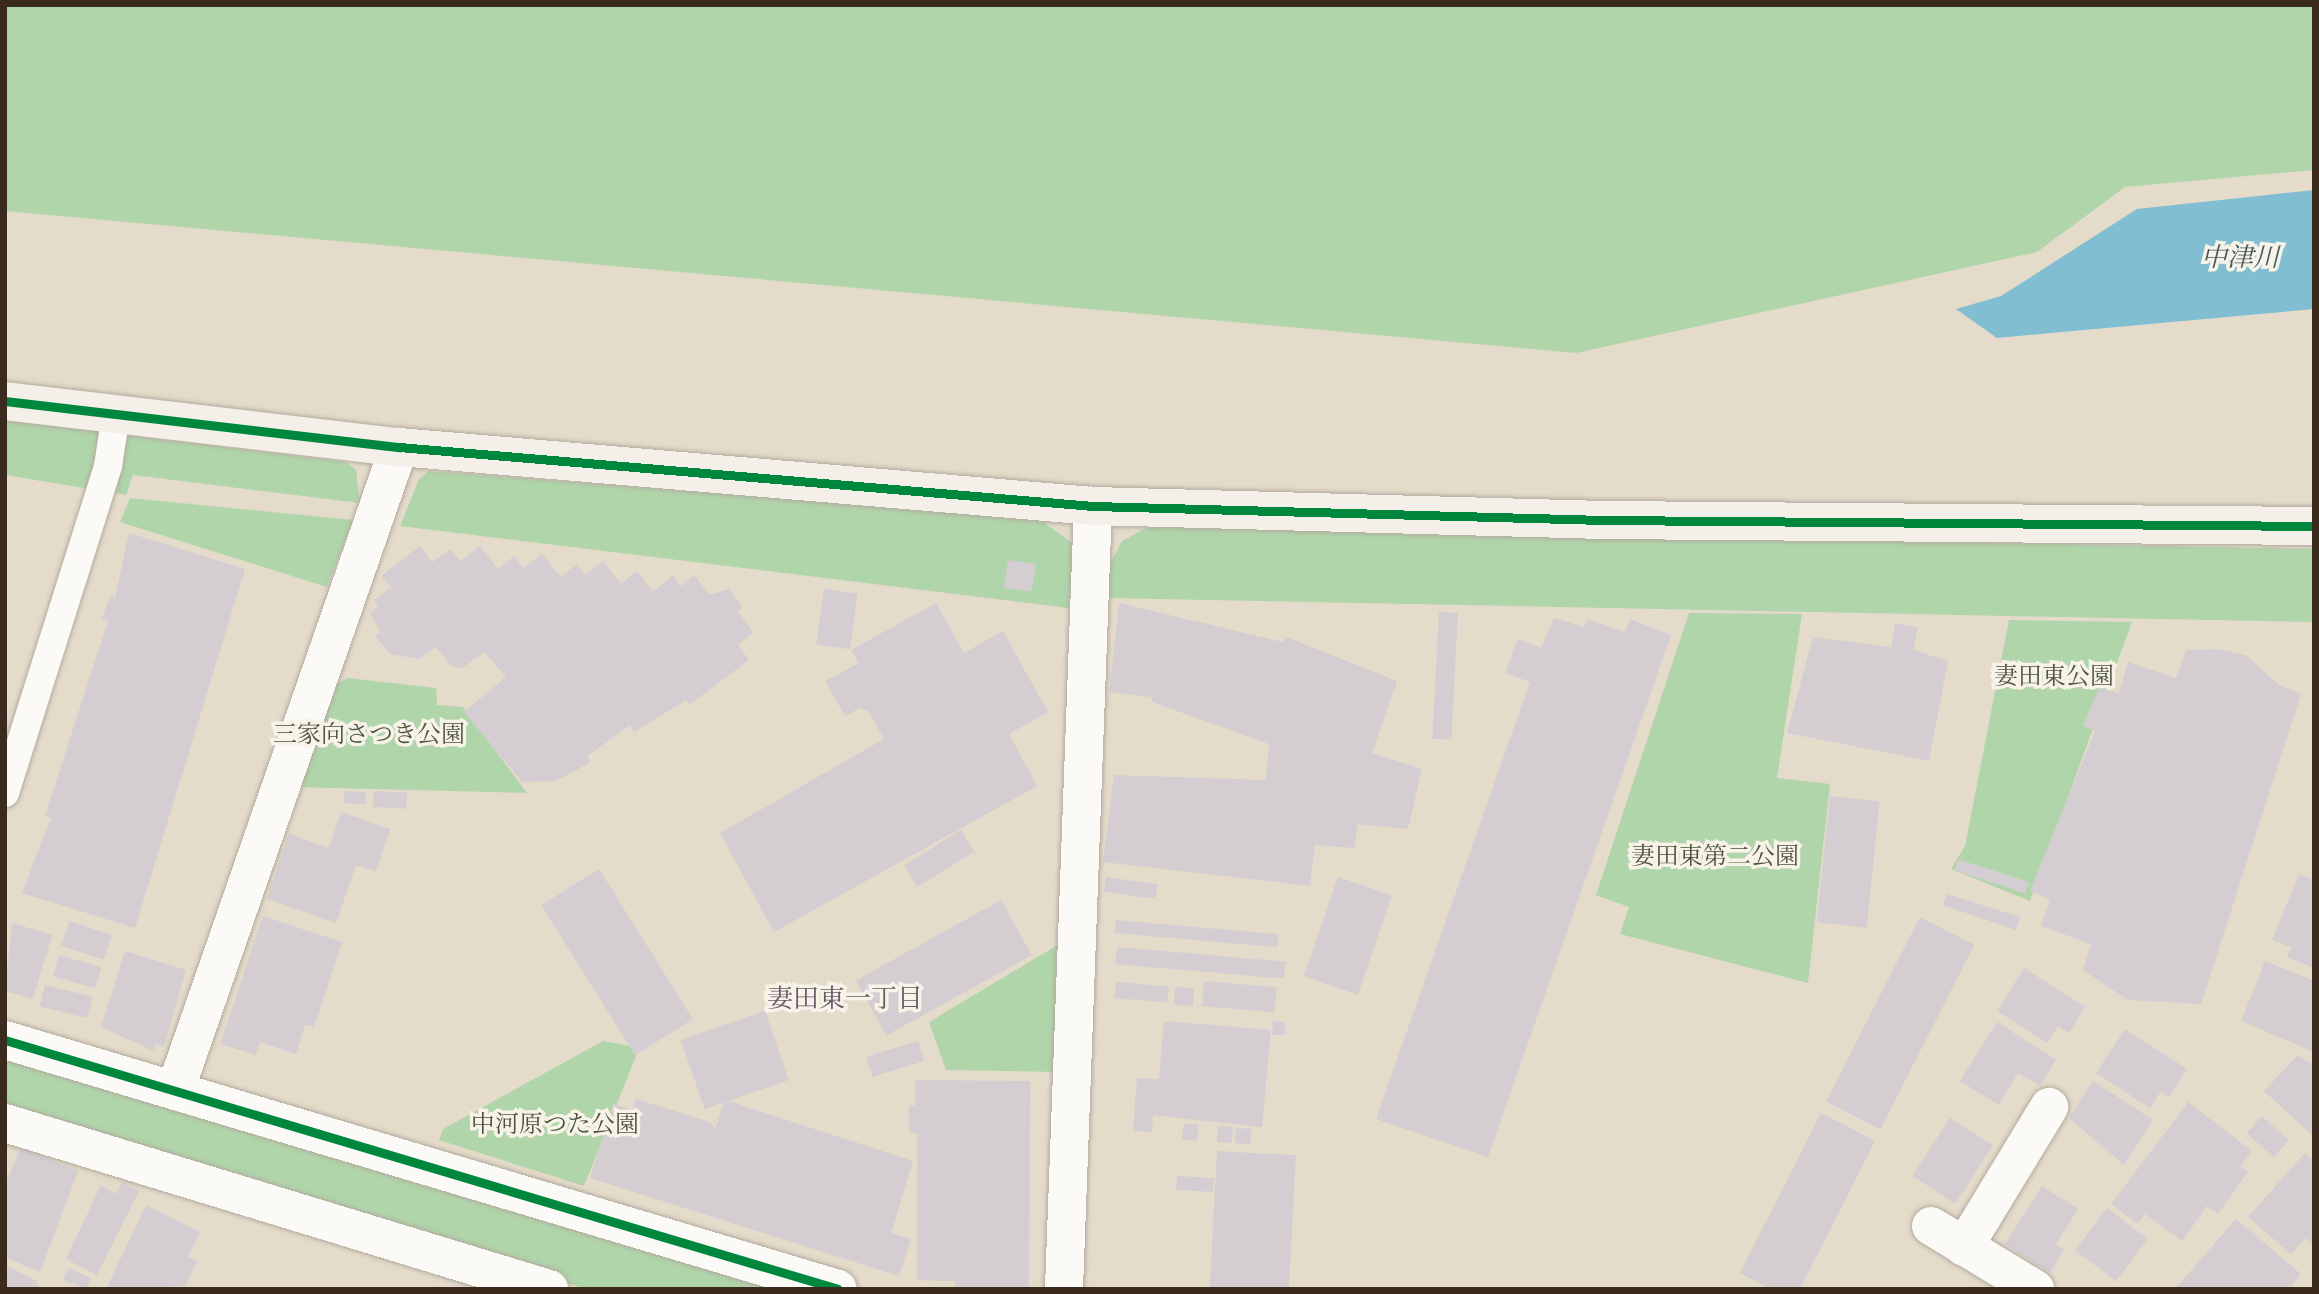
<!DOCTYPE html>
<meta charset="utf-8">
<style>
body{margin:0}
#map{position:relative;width:2319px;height:1294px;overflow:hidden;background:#e5dbca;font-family:"Gentium Book Plus","Noto Serif JP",serif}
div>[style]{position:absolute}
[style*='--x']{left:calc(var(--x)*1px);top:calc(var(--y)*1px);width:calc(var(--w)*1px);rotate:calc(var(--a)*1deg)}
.green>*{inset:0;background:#b0d5aa}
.water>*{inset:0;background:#82bed2}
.building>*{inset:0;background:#d4cdd2;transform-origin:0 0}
.roads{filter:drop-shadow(0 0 2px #b2ab9f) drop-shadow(0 0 2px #b2ab9f)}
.lane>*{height:28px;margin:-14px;padding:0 14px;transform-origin:14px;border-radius:14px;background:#fbfaf7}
.street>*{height:38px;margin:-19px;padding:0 19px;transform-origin:19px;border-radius:19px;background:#fbfaf7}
.secondary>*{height:38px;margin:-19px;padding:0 19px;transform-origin:19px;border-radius:19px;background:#f4efe9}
.cycleway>*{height:9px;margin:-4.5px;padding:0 4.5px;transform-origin:4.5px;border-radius:4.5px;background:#00873e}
span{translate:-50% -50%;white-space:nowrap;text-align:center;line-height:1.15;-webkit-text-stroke:7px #f7f3e8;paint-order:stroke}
.park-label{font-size:24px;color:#4d543a}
.water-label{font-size:26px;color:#455a5e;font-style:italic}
.neighbourhood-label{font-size:26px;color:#675867}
.frame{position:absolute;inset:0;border:7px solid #3b2a1e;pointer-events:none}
</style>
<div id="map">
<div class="green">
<i style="clip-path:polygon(5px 5px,2314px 5px,2314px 170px,2125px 187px,2037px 252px,1576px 353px,5px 211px)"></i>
<i style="clip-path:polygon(5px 420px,345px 462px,356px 470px,360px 503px,133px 475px,126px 495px,5px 475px)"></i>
<i style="clip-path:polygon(429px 471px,1038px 518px,1075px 545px,1069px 608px,400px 526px,419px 479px)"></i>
<i style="clip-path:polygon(130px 498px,353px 520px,327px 587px,120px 522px)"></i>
<i style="clip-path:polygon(1150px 526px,2314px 549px,2314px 622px,1105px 598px,1110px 564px,1122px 541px)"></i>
<i style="clip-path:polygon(1689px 613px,1802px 614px,1777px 778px,1830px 784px,1808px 983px,1620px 934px,1629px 907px,1596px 895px)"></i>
<i style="clip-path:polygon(2009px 620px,2132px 622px,2030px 901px,1951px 869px,1965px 846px)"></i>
<i style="clip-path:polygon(348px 678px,436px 688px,437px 705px,463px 707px,527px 793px,293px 787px,327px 689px)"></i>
<i style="clip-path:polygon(1061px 943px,1057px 1072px,946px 1070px,929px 1022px)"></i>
<i style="clip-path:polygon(603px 1041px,630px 1046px,636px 1056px,584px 1186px,439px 1140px,443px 1129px)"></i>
<i style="clip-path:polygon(5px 1053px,791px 1289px,586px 1289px,5px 1113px)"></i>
</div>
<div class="water">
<i style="clip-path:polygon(2314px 190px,2314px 309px,1997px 338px,1956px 309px,2001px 296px,2137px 209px)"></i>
</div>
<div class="building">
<i style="clip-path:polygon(129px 533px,245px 569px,135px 928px,22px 893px,51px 818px,45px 816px,108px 621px,102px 619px,110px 596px,115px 598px)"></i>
<i style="clip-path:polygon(420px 546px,432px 562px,451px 549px,460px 561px,480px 546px,498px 569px,514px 556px,524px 568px,542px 553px,561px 577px,577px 564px,585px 575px,603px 561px,621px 584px,637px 571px,653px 592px,673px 575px,681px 586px,694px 575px,710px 595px,729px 589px,742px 607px,738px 611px,753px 633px,738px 645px,749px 660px,689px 705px,686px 700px,634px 732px,630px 725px,587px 756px,591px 762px,556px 781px,522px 782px,464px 712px,506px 677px,484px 652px,462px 668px,451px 666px,436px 647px,419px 659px,390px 654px,375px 636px,381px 632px,370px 614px,378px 606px,374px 600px,391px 587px,381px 576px)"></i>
<i style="left:1008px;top:560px;width:28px;height:28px;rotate:8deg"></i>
<i style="left:824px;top:589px;width:34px;height:56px;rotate:8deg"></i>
<i style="clip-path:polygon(936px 603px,964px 653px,1003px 631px,1048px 712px,1009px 734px,1037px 786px,774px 932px,720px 833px,884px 739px,869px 712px,860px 708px,845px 716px,825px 681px,859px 663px,851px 650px)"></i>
<i style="clip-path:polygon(1119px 603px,1283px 642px,1286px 637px,1397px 681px,1372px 753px,1422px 769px,1408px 829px,1358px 824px,1354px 848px,1315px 845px,1310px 886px,1103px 862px,1114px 775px,1266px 780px,1269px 744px,1152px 702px,1152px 697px,1109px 692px)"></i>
<i style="left:1439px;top:612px;width:19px;height:127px;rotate:3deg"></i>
<i style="clip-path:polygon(1554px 618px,1584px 627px,1587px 619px,1625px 632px,1630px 619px,1671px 635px,1488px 1157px,1376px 1119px,1530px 682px,1505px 673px,1518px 639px,1541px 648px)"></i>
<i style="clip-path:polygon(1895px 623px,1918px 628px,1913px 650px,1948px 661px,1929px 761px,1787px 733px,1813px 637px,1891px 647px)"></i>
<i style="clip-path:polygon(2219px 649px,2246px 655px,2279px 685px,2301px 694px,2201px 1004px,2128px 1000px,2083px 970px,2091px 944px,2041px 926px,2050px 900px,2030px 891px,2095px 731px,2083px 726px,2099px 688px,2119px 693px,2128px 662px,2176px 678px,2186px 650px)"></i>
<i style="left:344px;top:791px;width:22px;height:12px;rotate:3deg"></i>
<i style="left:374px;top:791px;width:33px;height:16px;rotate:3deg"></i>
<i style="left:1830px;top:796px;width:50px;height:127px;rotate:6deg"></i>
<i style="clip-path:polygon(341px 812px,390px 829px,376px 871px,356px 865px,336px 923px,267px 899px,289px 834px,329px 848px)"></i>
<i style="left:961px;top:830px;width:25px;height:67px;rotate:58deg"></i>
<i style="left:1958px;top:859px;width:75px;height:12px;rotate:18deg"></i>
<i style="left:599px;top:869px;width:177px;height:68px;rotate:58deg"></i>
<i style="clip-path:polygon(2299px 874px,2314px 880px,2314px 968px,2287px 957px,2291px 947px,2272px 940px)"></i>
<i style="left:1106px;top:877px;width:52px;height:15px;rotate:8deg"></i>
<i style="left:1338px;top:877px;width:57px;height:105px;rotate:19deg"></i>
<i style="clip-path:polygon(1947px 894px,2020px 917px,2016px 930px,1943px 905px)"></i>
<i style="left:1001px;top:900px;width:63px;height:166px;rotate:61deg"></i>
<i style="clip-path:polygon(263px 916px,342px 942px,314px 1027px,305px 1025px,296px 1054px,260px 1042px,256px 1055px,220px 1044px)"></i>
<i style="left:1920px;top:917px;width:61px;height:207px;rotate:27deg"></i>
<i style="left:1116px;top:920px;width:163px;height:13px;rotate:5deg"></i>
<i style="left:69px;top:921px;width:45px;height:26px;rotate:18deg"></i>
<i style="clip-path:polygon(12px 923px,52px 935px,33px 999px,5px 991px)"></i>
<i style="left:1117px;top:947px;width:169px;height:17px;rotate:5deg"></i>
<i style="clip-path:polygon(125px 951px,186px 970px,164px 1047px,156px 1044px,154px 1051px,101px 1027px)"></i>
<i style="left:59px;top:955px;width:44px;height:22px;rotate:16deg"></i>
<i style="clip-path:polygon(2265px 961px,2314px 981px,2314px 1052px,2241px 1021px)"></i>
<i style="clip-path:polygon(2024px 968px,2085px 1007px,2069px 1033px,2058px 1026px,2047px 1043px,1997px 1011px)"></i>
<i style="left:1204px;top:981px;width:73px;height:25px;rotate:5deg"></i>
<i style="left:1116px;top:982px;width:53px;height:16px;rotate:5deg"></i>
<i style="left:45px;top:985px;width:49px;height:22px;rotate:14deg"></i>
<i style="left:1175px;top:987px;width:19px;height:18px;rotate:3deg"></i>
<i style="left:765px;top:1011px;width:73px;height:89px;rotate:71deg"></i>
<i style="clip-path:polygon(1164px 1021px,1271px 1030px,1262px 1127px,1153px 1115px,1152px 1132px,1133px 1131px,1137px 1078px,1159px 1079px)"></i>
<i style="clip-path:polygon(1273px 1021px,1285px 1022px,1285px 1035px,1272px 1035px)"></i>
<i style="clip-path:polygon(1997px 1022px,2056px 1060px,2040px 1086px,2018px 1073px,1999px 1105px,1960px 1081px)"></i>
<i style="clip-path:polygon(2125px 1029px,2187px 1069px,2169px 1097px,2161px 1091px,2150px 1108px,2096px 1073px)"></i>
<i style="left:918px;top:1041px;width:21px;height:54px;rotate:73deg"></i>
<i style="clip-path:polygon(2298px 1055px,2314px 1066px,2312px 1135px,2264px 1091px)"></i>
<i style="clip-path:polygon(915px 1080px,1030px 1081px,1029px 1289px,955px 1289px,955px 1281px,917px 1280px,917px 1133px,909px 1133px,909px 1105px,915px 1106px)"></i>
<i style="clip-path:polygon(2093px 1081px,2153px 1120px,2124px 1165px,2069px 1118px)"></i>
<i style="clip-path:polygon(636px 1099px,710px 1122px,715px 1129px,725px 1100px,913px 1161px,891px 1233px,911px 1239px,899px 1276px,590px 1178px,613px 1104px,632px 1110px)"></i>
<i style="clip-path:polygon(2188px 1102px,2252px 1151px,2240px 1166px,2248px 1172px,2218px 1214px,2207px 1206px,2182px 1241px,2145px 1214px,2138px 1224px,2111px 1204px)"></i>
<i style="clip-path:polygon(1821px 1113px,1875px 1141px,1800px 1289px,1770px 1289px,1740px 1273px)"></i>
<i style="left:2262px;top:1116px;width:36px;height:23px;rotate:42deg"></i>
<i style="left:1950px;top:1118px;width:51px;height:69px;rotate:33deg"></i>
<i style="left:1184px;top:1123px;width:15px;height:16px;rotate:8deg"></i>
<i style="left:1218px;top:1126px;width:15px;height:16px;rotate:4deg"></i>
<i style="left:1236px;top:1128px;width:15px;height:15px;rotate:4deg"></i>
<i style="clip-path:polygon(21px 1147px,78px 1171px,40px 1272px,5px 1257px,5px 1185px)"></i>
<i style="left:1217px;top:1151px;width:79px;height:138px;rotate:3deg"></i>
<i style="clip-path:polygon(2305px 1153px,2314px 1161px,2314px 1246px,2305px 1238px,2291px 1254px,2248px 1217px)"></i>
<i style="left:1177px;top:1176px;width:37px;height:14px;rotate:3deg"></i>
<i style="clip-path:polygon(122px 1182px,139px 1191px,97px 1275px,66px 1259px,101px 1185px,116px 1194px)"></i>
<i style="clip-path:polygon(2042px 1186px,2078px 1209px,2056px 1244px,2064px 1250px,2050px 1273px,2005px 1244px)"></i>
<i style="clip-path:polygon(146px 1205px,200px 1232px,188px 1257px,197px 1261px,185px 1286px,106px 1289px)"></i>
<i style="left:2107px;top:1208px;width:51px;height:53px;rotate:37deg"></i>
<i style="clip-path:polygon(2236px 1219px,2301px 1274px,2289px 1289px,2175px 1289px)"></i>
<i style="clip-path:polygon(5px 1265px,35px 1280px,40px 1289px,5px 1289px)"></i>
<i style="clip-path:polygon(69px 1268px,91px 1278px,87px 1289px,63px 1280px)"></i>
</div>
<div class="roads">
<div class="lane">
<i style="--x:5;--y:793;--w:343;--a:-72.5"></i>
<i style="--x:108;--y:466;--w:53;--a:-81.3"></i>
</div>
<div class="street">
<i style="--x:5;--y:1040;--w:869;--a:16.64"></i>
<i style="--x:175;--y:1091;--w:682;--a:-70.82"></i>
<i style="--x:5;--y:1123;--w:569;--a:16.97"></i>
<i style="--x:1931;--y:1226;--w:122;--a:31.2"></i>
<i style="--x:1964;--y:1247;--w:164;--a:-58.7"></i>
<i style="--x:1064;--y:1289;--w:784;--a:-87.88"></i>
</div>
<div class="secondary">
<i style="--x:5;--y:401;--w:397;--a:6.7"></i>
<i style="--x:399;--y:447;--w:697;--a:4.86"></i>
<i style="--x:1093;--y:506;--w:511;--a:1.57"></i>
<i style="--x:1604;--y:520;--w:710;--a:0.48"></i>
</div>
</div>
<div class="cycleway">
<i style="--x:5;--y:401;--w:397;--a:6.7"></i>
<i style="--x:399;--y:447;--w:697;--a:4.86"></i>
<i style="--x:1093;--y:506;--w:511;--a:1.57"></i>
<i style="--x:1604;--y:520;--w:710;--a:0.48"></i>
<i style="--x:5;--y:1040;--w:869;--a:16.64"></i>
</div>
<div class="park-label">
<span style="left:2054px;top:676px">妻田東公園</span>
<span style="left:369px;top:734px">三家向さつき公園</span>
<span style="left:1715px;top:856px">妻田東第二公園</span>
<span style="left:555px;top:1124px">中河原つた公園</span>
</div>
<div class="water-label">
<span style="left:2240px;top:257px">中津川</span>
</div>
<div class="neighbourhood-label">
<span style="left:845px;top:998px">妻田東一丁目</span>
</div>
<div class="frame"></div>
</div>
